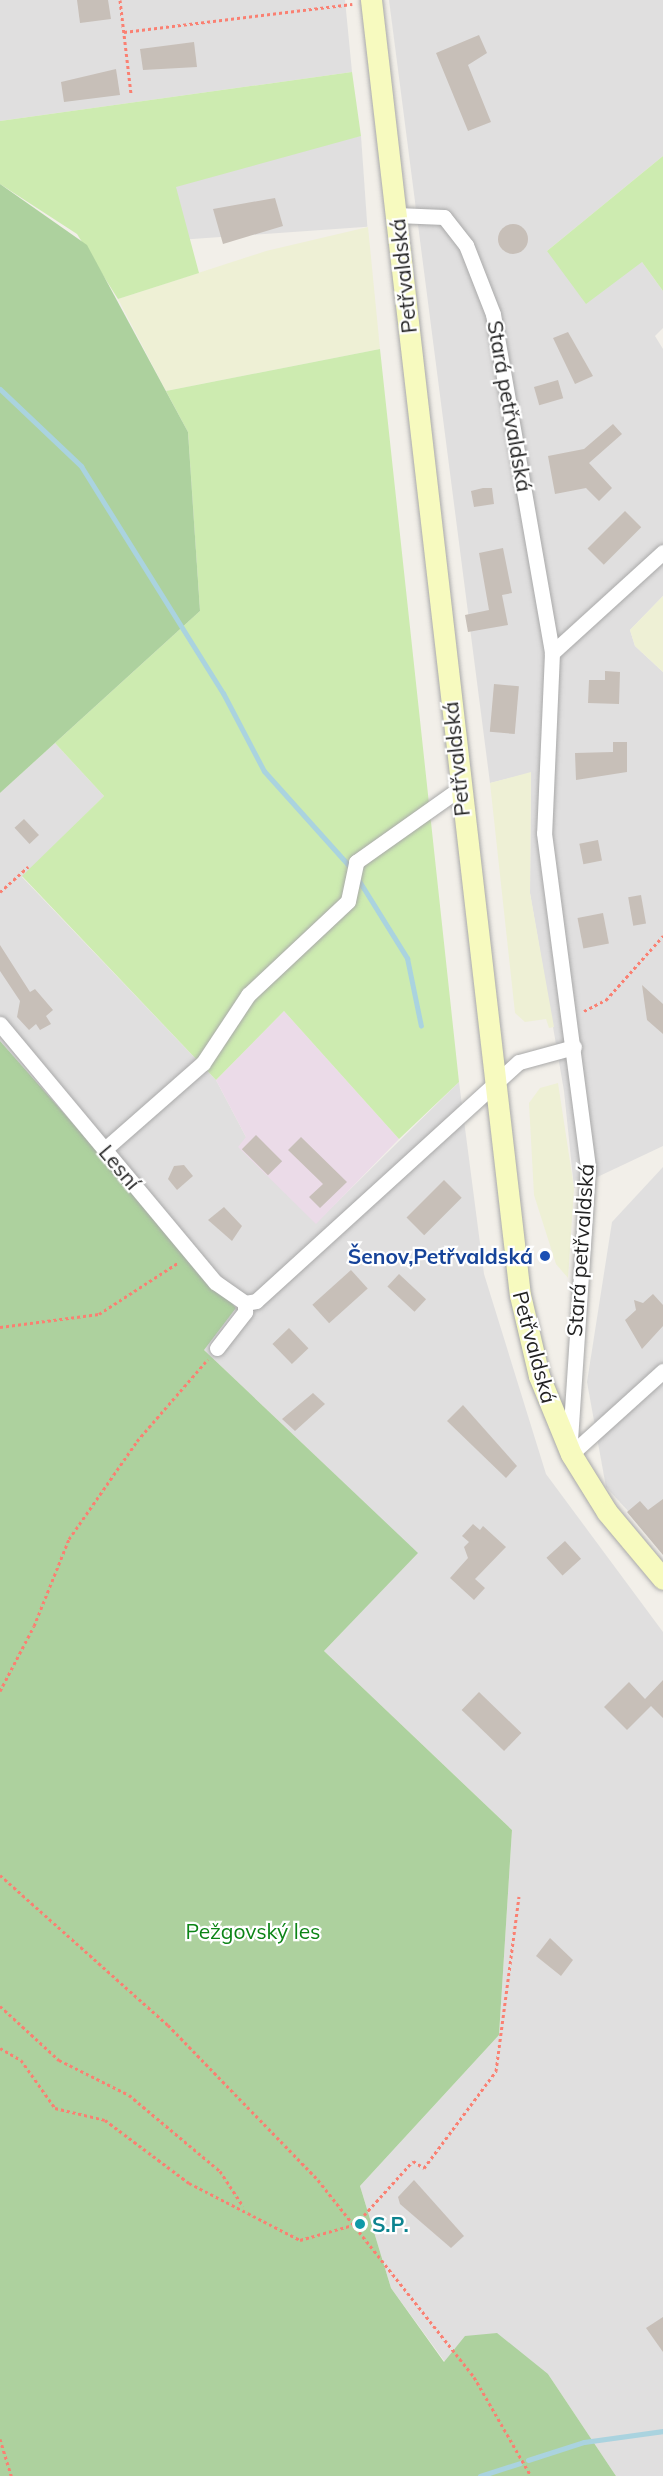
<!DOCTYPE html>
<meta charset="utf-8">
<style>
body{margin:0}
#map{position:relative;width:663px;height:2476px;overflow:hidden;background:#f2efe9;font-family:Mulish,sans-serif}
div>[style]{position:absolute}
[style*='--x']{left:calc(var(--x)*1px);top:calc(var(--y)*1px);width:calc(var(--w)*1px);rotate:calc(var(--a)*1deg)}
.residential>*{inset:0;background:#e0dfdf;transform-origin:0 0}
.industrial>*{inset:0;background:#ebdbe8}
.farmland>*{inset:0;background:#eef0d5}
.grass>*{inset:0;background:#cdebb0}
.forest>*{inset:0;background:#add19e}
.stream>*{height:5px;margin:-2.5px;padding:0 2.5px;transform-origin:2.5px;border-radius:2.5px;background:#aad3df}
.building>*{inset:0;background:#c7bfb8;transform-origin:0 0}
.round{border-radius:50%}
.path>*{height:3px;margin-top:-1.5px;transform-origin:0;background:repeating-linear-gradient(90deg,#fa8072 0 3px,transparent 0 6px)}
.roads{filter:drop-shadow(0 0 2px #a9a9a9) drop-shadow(0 0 2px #a9a9a9)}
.street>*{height:15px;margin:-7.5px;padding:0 7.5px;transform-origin:7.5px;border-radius:7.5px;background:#fff}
.secondary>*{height:21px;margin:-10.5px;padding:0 10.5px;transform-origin:10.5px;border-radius:10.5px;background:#f7fabf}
.dots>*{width:16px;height:16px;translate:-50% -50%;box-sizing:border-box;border:3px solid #fff;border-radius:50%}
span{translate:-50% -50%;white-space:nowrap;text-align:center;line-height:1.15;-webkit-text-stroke:4.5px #fff;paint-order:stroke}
.street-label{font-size:21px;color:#222}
.transit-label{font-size:21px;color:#164399;font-weight:700}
.right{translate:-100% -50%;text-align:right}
.park-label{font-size:21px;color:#0c8416}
.culture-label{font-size:21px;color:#0d838f;font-weight:700}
.left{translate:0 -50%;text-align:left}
</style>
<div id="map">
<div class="residential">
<i style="clip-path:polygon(0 0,345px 0,352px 72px,0 121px)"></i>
<i style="clip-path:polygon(389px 0,663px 0,663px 156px,547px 251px,642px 262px,663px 291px,663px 328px,655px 336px,663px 349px,663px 596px,630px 630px,635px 646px,663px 672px,663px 1146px,574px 1188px,564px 1091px,530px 893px,531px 773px,490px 783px)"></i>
<i style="left:361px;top:136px;width:91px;height:193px;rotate:86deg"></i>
<i style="clip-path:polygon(55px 743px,104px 796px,22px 877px,216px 1080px,246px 1137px,316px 1223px,459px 1082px,484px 1274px,546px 1474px,663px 1632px,663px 2476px,616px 2476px,548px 2374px,445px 2362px,391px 2288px,360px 2186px,499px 2035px,512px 1830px,324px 1651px,417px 1553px,203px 1349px,236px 1308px,0 1041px,0 793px)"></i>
<i style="clip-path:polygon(663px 1167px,663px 1549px,606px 1487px,587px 1382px,612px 1222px)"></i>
</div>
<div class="industrial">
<i style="clip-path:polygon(284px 1011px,399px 1139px,316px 1224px,238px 1147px,246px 1137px,216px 1080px)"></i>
</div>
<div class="farmland">
<i style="clip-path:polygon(368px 227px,380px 349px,166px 391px,118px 299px,266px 251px)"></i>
<i style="clip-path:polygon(663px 596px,663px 672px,635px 646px,630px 630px)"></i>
<i style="clip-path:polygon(531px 772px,530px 893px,554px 1027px,549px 1028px,546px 1019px,525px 1022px,515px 1013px,490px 783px)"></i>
<i style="clip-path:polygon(558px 1083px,574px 1188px,568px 1278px,556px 1264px,534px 1195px,529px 1103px,540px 1088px)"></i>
</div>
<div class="grass">
<i style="clip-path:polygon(352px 72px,361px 136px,176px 187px,199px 273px,118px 299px,77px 234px,0 184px,0 121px)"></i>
<i style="clip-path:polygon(663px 156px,663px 291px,642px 262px,586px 304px,547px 251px)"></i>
<i style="clip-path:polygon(380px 349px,459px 1082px,399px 1139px,284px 1011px,216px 1080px,22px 876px,104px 796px,55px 743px,200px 611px,188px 432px,166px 391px)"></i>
</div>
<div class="forest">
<i style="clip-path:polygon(0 184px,87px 245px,188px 432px,200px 611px,0 793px)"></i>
<i style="clip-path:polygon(0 1041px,236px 1308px,204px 1350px,418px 1553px,324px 1651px,512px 1830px,499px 2035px,360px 2186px,391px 2288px,444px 2362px,465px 2336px,497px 2333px,548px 2374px,616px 2476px,0 2476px)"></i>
</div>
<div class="stream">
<i style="--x:0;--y:389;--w:112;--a:43.5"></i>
<i style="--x:81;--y:466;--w:268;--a:58"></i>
<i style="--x:223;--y:693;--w:88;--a:62.3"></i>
<i style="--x:264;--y:771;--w:130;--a:48.1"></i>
<i style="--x:356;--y:876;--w:97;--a:58.1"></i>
<i style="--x:407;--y:958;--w:69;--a:78.4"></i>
<i style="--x:528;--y:2460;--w:59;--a:-17.8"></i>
<i style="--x:584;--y:2442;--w:80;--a:-7.9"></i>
<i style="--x:480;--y:2476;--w:42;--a:-18"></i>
</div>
<div class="building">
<i style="clip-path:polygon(77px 0,108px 0,111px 19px,80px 23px)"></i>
<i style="clip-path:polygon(479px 35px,487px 53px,468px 65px,491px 122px,468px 131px,436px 53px)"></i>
<i style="clip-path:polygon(194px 42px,197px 67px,143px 70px,140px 49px)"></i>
<i style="clip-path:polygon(116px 69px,120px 95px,64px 102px,61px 82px)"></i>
<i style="clip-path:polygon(275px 198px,283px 226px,223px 244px,213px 209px)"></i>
<i class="round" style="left:498px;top:224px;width:30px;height:30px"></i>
<i style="clip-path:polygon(568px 332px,593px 376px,575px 384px,553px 338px)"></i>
<i style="left:558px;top:380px;width:19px;height:25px;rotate:74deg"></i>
<i style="clip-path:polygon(613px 424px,622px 434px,589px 463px,612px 488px,599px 501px,586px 488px,555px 494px,548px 456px,584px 449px)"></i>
<i style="clip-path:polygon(483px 488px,492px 488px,494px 504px,474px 507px,471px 491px)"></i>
<i style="left:625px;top:511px;width:23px;height:53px;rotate:45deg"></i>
<i style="clip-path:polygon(503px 548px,512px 593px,502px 595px,508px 625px,468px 632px,465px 615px,489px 610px,479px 553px)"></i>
<i style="clip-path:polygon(605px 671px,620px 672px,619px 704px,588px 703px,589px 680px,605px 680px)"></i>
<i style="left:494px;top:684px;width:25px;height:48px;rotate:5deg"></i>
<i style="clip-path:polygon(613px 742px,627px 742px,627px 772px,576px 780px,575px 753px,613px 752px)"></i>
<i style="left:24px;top:819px;width:22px;height:13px;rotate:47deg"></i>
<i style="left:598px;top:840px;width:21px;height:19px;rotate:79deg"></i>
<i style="left:641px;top:895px;width:29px;height:13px;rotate:80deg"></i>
<i style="left:603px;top:913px;width:31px;height:26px;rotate:79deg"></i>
<i style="clip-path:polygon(0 945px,30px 992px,35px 989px,53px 1010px,46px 1016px,51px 1024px,40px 1030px,36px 1024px,29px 1030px,17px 1017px,20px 1001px,0 971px)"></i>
<i style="clip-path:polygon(642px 985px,663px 1004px,663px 1034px,647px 1020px)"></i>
<i style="left:256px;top:1135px;width:37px;height:20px;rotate:45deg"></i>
<i style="clip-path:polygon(301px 1137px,347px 1182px,320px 1208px,309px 1197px,323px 1184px,288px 1150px)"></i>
<i style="clip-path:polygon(184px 1165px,193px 1176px,177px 1190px,168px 1179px,174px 1166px)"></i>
<i style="left:444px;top:1180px;width:25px;height:53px;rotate:45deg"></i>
<i style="clip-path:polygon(224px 1207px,242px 1226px,232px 1241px,208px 1220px)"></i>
<i style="left:351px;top:1270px;width:25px;height:52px;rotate:48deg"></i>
<i style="left:399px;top:1274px;width:37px;height:17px;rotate:43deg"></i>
<i style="clip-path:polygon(653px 1294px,663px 1305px,663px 1326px,642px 1349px,625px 1320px,636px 1310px,634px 1300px,643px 1303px)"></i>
<i style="left:289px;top:1328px;width:28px;height:23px;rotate:46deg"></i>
<i style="clip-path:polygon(313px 1393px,325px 1404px,295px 1431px,282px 1419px)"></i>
<i style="clip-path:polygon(463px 1405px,517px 1466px,506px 1478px,447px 1421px)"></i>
<i style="clip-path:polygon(663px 1499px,663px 1555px,627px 1512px,640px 1501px,648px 1510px)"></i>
<i style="clip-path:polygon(473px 1524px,480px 1530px,483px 1526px,506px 1547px,475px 1579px,485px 1588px,474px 1600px,450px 1578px,468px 1558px,464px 1547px,469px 1542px,462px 1536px)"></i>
<i style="left:565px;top:1541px;width:24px;height:25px;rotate:48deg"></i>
<i style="clip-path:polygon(663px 1680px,663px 1718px,651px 1706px,627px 1730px,604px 1707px,629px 1682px,645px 1699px)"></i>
<i style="left:479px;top:1692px;width:59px;height:25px;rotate:44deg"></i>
<i style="clip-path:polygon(550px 1938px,573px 1960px,561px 1976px,536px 1956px)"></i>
<i style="clip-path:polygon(414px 2180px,464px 2236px,451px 2248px,400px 2204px,398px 2197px)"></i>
<i style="clip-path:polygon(663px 2317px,663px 2352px,646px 2328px)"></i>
</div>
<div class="path">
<i style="--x:120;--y:0;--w:95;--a:83.3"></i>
<i style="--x:124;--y:32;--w:230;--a:-7"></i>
<i style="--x:0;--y:892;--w:38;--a:-42"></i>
<i style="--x:584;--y:1011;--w:25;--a:-27"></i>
<i style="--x:606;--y:1000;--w:86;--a:-48.3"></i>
<i style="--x:0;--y:1327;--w:100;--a:-7.5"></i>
<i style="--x:99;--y:1314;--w:95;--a:-33"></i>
<i style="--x:0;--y:1691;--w:73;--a:-62.4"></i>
<i style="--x:34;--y:1626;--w:94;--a:-68.1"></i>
<i style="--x:69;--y:1539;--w:119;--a:-55.2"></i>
<i style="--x:137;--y:1441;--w:108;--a:-49.1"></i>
<i style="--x:0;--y:1875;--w:225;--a:41.8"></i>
<i style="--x:168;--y:2025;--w:216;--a:45.9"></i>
<i style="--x:318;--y:2180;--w:251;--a:51.6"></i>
<i style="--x:474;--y:2377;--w:114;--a:60.1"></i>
<i style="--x:0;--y:2006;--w:80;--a:42.5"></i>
<i style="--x:59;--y:2060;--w:78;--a:26.6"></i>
<i style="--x:129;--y:2095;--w:119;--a:39.9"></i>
<i style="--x:220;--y:2171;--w:42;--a:56.7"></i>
<i style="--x:0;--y:2048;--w:24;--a:30"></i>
<i style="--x:21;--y:2060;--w:59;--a:54.7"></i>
<i style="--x:55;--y:2108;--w:51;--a:13.5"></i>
<i style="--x:105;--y:2120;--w:105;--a:36.9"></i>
<i style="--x:189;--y:2183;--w:125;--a:27.2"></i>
<i style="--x:300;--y:2240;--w:58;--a:-15.9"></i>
<i style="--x:356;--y:2224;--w:85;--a:-47.9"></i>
<i style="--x:413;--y:2161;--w:13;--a:32"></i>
<i style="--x:424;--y:2168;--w:121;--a:-53.4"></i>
<i style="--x:496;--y:2071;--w:176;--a:-82.5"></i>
<i style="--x:0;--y:2439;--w:39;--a:73"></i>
</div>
<div class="roads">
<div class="street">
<i style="--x:396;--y:215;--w:48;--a:2.4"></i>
<i style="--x:444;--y:217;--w:36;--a:52"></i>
<i style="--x:466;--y:245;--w:74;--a:68.6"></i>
<i style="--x:493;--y:314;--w:344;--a:80.1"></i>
<i style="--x:552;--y:653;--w:180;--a:92.5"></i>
<i style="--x:544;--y:833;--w:339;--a:82.5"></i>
<i style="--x:588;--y:1169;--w:275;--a:93.8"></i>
<i style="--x:552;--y:653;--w:150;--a:-42.3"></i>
<i style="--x:0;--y:1024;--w:336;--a:50.2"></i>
<i style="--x:215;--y:1282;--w:37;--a:35"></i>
<i style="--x:245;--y:1303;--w:11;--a:-10"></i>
<i style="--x:256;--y:1301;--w:355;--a:-42.3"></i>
<i style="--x:519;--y:1062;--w:57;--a:-15.3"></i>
<i style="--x:105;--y:1149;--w:130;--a:-41.3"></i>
<i style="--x:203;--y:1063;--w:82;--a:-56.5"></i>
<i style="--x:248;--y:995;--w:137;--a:-43.2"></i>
<i style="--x:348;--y:901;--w:40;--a:-78"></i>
<i style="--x:356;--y:862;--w:126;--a:-35.3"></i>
<i style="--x:217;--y:1348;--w:46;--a:-52.1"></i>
<i style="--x:245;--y:1312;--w:9;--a:-90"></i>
<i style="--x:571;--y:1454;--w:124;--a:-42.1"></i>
</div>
<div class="secondary">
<i style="--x:371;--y:0;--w:1304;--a:83.44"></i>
<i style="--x:520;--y:1295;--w:83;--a:76.8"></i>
<i style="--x:539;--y:1376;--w:84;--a:67.7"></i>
<i style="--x:571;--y:1454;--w:68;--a:58.2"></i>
<i style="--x:607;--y:1512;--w:87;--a:50.1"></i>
</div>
</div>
<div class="dots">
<i style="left:545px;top:1256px;background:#1a4fb4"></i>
<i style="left:360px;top:2224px;background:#0f9aa8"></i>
</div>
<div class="street-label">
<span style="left:403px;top:276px;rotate:-96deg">Petřvaldská</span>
<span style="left:510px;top:406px;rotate:80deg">Stará petřvaldská</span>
<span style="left:456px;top:759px;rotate:-96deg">Petřvaldská</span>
<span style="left:120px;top:1167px;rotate:50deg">Lesní</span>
<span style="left:580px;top:1250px;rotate:-86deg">Stará petřvaldská</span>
<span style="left:535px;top:1347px;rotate:75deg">Petřvaldská</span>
</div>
<div class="transit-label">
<span class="right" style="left:533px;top:1256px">Šenov,Petřvaldská</span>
</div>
<div class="park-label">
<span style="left:253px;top:1931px">Pežgovský les</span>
</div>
<div class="culture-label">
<span class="left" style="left:372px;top:2224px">S.P.</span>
</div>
</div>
